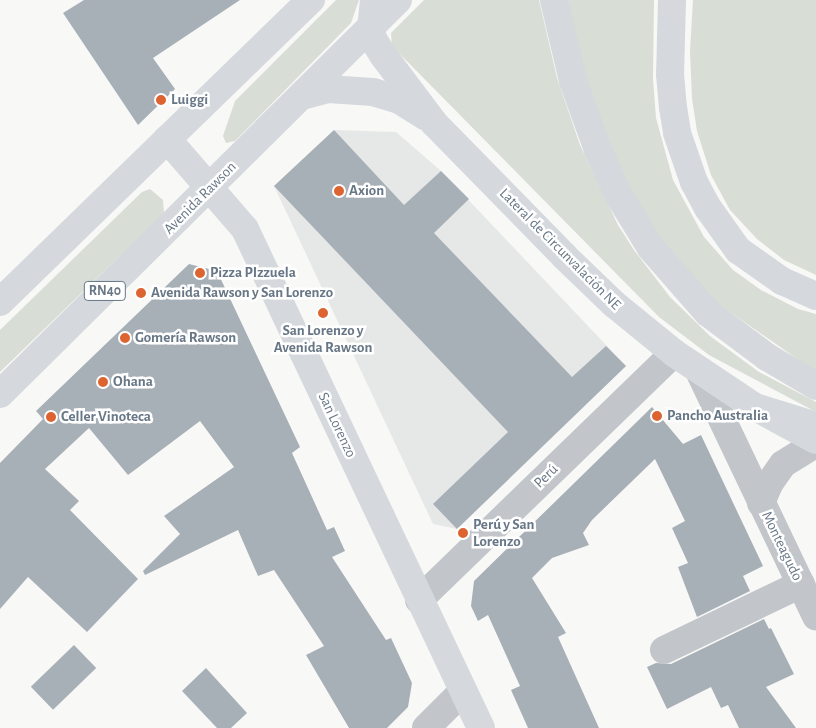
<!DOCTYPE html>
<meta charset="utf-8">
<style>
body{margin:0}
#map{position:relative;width:816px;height:728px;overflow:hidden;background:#f8f8f6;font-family:"Alegreya Sans",sans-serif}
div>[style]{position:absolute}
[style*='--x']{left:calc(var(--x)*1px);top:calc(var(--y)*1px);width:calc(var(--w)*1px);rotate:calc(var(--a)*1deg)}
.built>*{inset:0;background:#e6e7e7}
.green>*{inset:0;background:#d8ddd5}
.building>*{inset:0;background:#a8b0b7;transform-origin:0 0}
.street>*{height:28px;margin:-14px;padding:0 14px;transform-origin:14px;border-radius:14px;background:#c2c5c9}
.secondary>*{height:28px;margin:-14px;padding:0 14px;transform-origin:14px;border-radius:14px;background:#d5d9dd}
.primary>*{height:28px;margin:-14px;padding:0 14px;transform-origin:14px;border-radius:14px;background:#d5d9dd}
.highway>*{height:28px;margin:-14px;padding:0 14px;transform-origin:14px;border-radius:14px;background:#d5d9dd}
.dots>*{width:14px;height:14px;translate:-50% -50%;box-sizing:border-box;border:2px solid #fff;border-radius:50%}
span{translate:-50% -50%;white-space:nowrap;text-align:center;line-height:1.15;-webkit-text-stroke:5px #fff;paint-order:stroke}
.shield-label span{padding:1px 4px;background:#fff;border:1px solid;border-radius:4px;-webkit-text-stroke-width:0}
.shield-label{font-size:14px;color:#687786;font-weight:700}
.poi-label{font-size:15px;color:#687786;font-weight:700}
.left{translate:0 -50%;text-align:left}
.street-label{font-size:15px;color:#687786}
</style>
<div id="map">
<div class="built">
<i style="clip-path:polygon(334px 130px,396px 132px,441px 171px,626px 366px,457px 529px,433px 524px,274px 186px)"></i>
</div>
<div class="green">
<i style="clip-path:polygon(336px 0,359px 0,351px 23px,235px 141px,226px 143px,223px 136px,235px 101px)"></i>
<i style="clip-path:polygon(424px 0,539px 0,557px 78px,580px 145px,618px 225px,634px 250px,670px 297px,710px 336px,759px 372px,816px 402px,816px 412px,709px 355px,659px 317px,392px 46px,391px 33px)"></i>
<i style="clip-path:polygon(568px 0,654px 0,653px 79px,656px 118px,673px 180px,704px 237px,733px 270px,761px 290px,798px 309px,816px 314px,816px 372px,717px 303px,669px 252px,631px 193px,600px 126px,577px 47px)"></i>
<i style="clip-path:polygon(693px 0,816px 0,816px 275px,784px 260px,757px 239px,730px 210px,711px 175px,697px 131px,692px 99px,690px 51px)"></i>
<i style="clip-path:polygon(150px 189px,163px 200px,164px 213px,0 372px,0 330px,142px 192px)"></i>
</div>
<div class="building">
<i style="clip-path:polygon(84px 0,240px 0,153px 58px,175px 89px,138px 125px,63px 13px)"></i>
<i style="clip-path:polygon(334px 130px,404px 205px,441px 171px,469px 199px,434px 233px,572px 377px,606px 346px,626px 366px,457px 529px,433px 504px,508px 432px,274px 186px)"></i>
<i style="clip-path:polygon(189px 264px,217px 271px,300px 447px,292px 453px,327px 530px,334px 527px,345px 551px,332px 557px,386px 640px,391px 638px,412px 683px,408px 707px,387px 728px,349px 728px,306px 655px,324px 646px,274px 570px,258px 576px,238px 530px,145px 575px,143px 571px,180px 534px,164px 516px,234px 467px,200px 421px,128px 475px,89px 428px,45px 469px,79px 501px,70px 510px,138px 579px,87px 632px,28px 577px,0 609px,0 463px,43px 419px,36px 411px)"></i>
<i style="clip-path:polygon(652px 407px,683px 444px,701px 435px,763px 566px,743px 576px,750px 591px,697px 617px,678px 567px,688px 563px,672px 528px,685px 521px,655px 459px,592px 520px,583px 533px,589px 545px,552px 558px,532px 578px,566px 633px,558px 637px,599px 728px,528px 728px,511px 690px,520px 686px,488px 615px,478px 621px,471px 606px,474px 581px)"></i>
<i style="clip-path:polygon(764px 619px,769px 629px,771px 628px,794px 674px,766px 687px,796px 728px,739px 728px,728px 705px,721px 708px,711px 687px,667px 709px,647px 667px,656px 663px,671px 664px)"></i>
<i style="left:74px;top:645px;width:32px;height:60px;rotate:46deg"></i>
<i style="clip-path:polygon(206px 668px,247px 713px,231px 728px,217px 728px,182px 691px)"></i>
</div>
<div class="street">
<i style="--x:699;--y:371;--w:272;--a:64.5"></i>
<i style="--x:761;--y:503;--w:21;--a:-67"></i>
<i style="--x:769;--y:484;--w:24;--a:-55"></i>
<i style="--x:783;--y:464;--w:39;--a:-32"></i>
<i style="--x:419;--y:600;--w:355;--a:-44.1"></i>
<i style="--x:664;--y:650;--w:152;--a:-25.7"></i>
<i style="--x:426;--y:728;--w:52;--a:-45"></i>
</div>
<div class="secondary">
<i style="--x:374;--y:0;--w:27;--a:96"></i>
<i style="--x:371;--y:27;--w:12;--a:81"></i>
<i style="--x:373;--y:39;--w:19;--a:58"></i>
<i style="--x:383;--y:55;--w:85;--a:53.1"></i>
<i style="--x:434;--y:123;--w:187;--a:45.6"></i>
<i style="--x:565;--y:257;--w:68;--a:43.8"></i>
<i style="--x:614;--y:304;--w:77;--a:39.2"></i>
<i style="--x:674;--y:353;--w:97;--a:33.7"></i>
<i style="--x:755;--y:407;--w:69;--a:28.4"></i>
<i style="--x:302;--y:96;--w:27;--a:-15"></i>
<i style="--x:328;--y:89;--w:45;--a:3.8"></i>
<i style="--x:373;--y:92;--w:27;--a:17"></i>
<i style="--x:399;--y:100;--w:32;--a:32"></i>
<i style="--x:167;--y:139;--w:119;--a:49.1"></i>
<i style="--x:245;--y:229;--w:552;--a:64.69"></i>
</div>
<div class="primary">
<i style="--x:0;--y:302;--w:434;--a:-44.2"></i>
<i style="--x:0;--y:394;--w:560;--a:-44.71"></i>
</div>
<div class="highway">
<i style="--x:554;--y:0;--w:83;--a:76.8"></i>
<i style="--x:573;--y:81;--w:73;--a:70.1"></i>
<i style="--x:598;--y:150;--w:51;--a:65.5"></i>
<i style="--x:619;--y:196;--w:61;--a:58.4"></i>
<i style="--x:651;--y:248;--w:86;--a:48.8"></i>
<i style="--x:708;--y:313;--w:74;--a:36.7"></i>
<i style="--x:767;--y:357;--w:57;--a:30.6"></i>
<i style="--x:672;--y:0;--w:74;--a:91.5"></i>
<i style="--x:670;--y:74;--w:33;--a:85"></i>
<i style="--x:673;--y:107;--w:26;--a:81"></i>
<i style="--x:677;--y:133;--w:52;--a:70.9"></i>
<i style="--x:694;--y:182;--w:30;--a:62"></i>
<i style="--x:708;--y:208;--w:52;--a:54.5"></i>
<i style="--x:738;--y:250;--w:54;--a:35.2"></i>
<i style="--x:782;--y:281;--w:37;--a:24"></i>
<i style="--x:755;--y:407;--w:64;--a:17.3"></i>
</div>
<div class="dots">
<i style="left:161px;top:100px;background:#dd6331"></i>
<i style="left:339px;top:191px;background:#dd6331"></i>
<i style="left:200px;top:273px;background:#dd6331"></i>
<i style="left:141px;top:293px;background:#dd6331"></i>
<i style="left:323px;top:313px;background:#dd6331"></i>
<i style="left:125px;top:338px;background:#dd6331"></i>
<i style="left:103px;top:382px;background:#dd6331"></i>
<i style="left:657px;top:416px;background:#dd6331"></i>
<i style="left:51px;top:417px;background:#dd6331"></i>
<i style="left:463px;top:533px;background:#dd6331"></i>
</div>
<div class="shield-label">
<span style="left:105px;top:291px">RN40</span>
</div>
<div class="poi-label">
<span class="left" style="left:171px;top:100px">Luiggi</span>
<span class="left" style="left:349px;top:191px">Axion</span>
<span class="left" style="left:210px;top:273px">Pizza PIzzuela</span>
<span class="left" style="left:151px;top:293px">Avenida Rawson y San Lorenzo</span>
<span style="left:323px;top:339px">San Lorenzo y<br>Avenida Rawson</span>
<span class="left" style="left:135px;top:338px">Gomería Rawson</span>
<span class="left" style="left:113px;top:382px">Ohana</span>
<span class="left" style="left:667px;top:416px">Pancho Australia</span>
<span class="left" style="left:61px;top:417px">Celler Vinoteca</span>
<span class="left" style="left:473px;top:533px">Perú y San<br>Lorenzo</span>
</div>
<div class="street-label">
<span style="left:200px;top:198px;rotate:-45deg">Avenida Rawson</span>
<span style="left:560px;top:249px;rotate:45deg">Lateral de Circunvalación NE</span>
<span style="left:337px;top:425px;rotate:65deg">San Lorenzo</span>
<span style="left:546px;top:476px;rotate:-44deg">Perú</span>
<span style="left:782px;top:546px;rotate:64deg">Monteagudo</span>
</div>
</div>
